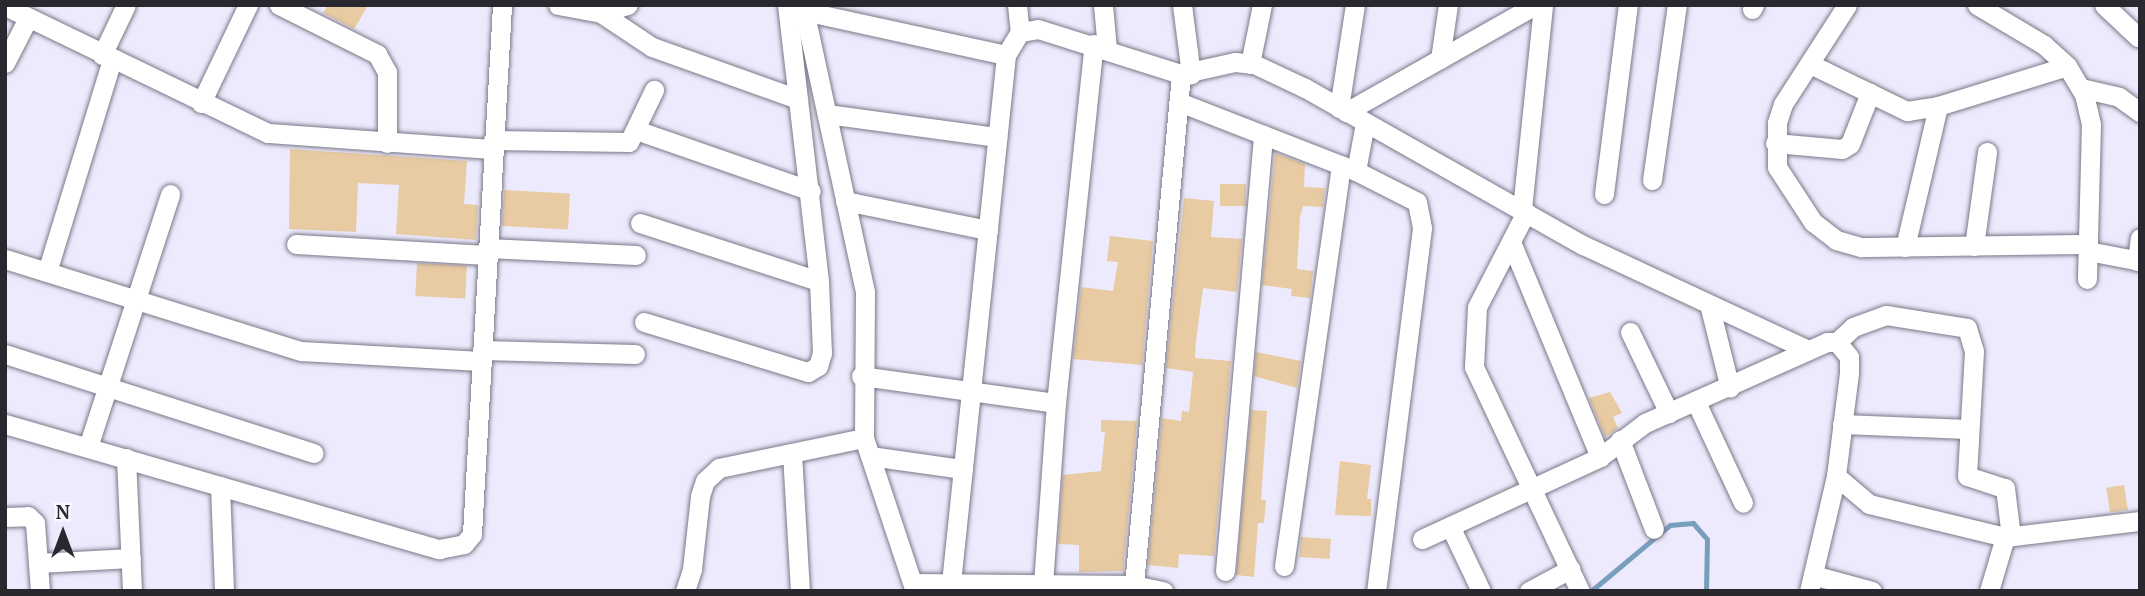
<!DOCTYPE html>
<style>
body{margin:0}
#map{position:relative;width:2145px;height:596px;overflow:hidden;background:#eceafc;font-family:"PT Serif",serif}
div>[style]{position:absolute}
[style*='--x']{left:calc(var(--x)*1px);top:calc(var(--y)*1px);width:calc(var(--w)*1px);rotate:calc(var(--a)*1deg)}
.stream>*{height:5px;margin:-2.5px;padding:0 2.5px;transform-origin:2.5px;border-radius:2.5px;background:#779fbc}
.building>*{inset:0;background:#e8caa3;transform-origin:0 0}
.roads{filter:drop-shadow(0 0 2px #7a7888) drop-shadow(0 0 2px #7a7888)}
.minor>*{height:19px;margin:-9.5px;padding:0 9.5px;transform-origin:9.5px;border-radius:9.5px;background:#fff}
span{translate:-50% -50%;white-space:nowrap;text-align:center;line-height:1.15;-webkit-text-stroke:7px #f9f9fd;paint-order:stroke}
.frame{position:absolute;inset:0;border:7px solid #29282f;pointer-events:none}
.north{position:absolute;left:28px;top:498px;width:70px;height:70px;-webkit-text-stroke:5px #f9f9fd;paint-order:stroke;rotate:0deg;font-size:19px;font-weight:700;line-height:28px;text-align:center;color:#29282f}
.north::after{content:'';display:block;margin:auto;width:24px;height:32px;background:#29282f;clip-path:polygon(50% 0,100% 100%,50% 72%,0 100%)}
</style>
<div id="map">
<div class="stream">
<i style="--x:1591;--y:591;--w:103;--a:-39.9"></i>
<i style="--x:1670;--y:525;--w:23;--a:-5"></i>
<i style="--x:1693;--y:523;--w:21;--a:49"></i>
<i style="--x:1707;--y:539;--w:52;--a:91.1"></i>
</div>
<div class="building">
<i style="clip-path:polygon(328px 5px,368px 5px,354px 29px,323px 13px)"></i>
<i style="clip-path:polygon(290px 149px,467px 161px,464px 204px,478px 205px,476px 240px,396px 234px,399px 185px,358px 183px,356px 232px,289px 229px)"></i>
<i style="clip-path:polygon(1275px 153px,1305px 164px,1304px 187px,1325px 188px,1323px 207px,1303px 206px,1300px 217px,1297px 269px,1313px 271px,1310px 298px,1291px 296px,1292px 289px,1262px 285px)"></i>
<i style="left:1220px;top:184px;width:26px;height:22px"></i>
<i style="left:504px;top:190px;width:66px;height:36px;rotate:3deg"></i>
<i style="clip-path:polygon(1184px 198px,1214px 201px,1211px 237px,1242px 239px,1237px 292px,1203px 288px,1196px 341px,1195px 358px,1231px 361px,1214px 556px,1179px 554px,1178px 568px,1148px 565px,1162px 418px,1181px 421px,1182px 411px,1189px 412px,1193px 372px,1166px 368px)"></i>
<i style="clip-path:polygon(1110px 236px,1153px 241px,1142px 365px,1073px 359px,1081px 287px,1113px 291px,1118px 262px,1107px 261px)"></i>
<i style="left:417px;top:263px;width:50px;height:33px;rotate:3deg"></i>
<i style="clip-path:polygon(1256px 352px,1301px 361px,1297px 388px,1254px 376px)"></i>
<i style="clip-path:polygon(1610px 392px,1622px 413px,1613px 417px,1618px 428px,1605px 437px,1589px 398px)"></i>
<i style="clip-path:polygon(1251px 410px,1267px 411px,1261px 500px,1266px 500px,1264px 523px,1258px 523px,1254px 577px,1236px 575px)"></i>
<i style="clip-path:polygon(1101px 420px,1137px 421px,1123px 571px,1079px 572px,1079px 545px,1058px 544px,1063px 475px,1101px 471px,1105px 432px,1101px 432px)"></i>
<i style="clip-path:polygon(1340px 461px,1371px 465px,1367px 499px,1371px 499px,1371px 516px,1335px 515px)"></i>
<i style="left:2124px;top:485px;width:25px;height:18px;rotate:81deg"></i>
<i style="left:1301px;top:537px;width:30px;height:20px;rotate:4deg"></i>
</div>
<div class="roads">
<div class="minor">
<i style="--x:279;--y:5;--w:110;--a:26.6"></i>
<i style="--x:377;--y:54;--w:21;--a:61"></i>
<i style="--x:387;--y:72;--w:71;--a:90"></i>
<i style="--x:558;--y:5;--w:44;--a:10.5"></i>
<i style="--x:601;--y:13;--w:28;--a:-17"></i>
<i style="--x:803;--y:5;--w:294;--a:77.8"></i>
<i style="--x:865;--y:292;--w:146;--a:90.4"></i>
<i style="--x:864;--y:438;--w:161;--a:71.6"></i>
<i style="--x:1017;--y:5;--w:27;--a:84"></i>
<i style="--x:1103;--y:5;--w:44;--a:84.8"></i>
<i style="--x:1182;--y:5;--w:70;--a:82.6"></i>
<i style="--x:1847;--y:5;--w:118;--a:122.9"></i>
<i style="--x:1783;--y:104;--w:20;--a:108"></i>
<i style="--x:1777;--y:123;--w:44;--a:90"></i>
<i style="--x:1777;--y:167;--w:66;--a:56.8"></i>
<i style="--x:1813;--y:222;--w:29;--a:38"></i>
<i style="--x:1836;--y:240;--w:26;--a:16"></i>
<i style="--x:1861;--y:247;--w:227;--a:-0.8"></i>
<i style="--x:1977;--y:5;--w:78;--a:30.8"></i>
<i style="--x:2044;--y:45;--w:31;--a:42"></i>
<i style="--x:2067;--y:66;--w:33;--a:59"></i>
<i style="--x:2084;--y:94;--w:31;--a:77"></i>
<i style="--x:2091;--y:124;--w:155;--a:91.5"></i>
<i style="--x:2104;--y:5;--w:47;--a:43.3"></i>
<i style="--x:5;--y:6;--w:292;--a:25.8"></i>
<i style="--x:268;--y:133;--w:225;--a:4.1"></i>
<i style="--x:1752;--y:9;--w:4;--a:-63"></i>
<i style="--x:804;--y:11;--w:207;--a:12.3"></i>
<i style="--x:601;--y:13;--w:61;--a:33.7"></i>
<i style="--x:652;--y:47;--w:155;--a:19.6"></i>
<i style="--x:102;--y:55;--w:55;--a:-64.4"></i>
<i style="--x:1440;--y:59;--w:55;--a:-81.6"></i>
<i style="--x:5;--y:63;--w:51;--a:-62.9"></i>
<i style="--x:1250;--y:64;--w:60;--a:-78.5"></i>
<i style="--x:1810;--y:64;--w:108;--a:25.9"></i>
<i style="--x:1907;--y:111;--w:31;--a:-9"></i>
<i style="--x:1938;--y:106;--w:135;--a:-17.2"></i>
<i style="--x:2081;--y:88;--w:39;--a:13"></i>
<i style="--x:2119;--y:97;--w:26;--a:36"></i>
<i style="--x:1179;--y:102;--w:190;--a:21.3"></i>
<i style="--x:1356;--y:171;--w:68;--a:26.9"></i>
<i style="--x:1417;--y:202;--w:26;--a:79"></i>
<i style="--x:1422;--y:228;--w:366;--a:97.2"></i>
<i style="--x:201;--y:103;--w:109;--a:-64.4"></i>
<i style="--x:1339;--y:108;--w:104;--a:-81.2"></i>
<i style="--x:1346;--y:112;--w:217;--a:-29.5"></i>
<i style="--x:827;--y:114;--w:172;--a:7.7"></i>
<i style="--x:636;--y:130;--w:185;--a:19.2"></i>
<i style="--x:493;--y:140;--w:136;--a:0.8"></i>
<i style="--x:629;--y:142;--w:58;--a:-64.3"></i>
<i style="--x:1775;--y:143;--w:67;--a:5.1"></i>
<i style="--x:1842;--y:149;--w:9;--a:-32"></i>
<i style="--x:1850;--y:144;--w:55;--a:-68.6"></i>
<i style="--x:1356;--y:171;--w:49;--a:-79.4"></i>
<i style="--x:1652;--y:180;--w:177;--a:-81.9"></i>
<i style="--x:1604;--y:194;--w:191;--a:-82.8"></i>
<i style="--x:845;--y:201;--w:146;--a:11.5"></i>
<i style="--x:1522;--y:209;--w:205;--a:-84.1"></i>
<i style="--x:1526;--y:212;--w:107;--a:117.3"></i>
<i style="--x:1477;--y:307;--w:60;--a:92.9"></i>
<i style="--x:1474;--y:367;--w:248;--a:64.7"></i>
<i style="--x:640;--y:223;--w:188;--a:18"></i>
<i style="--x:1511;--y:242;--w:233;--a:67.5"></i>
<i style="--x:296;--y:244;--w:191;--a:3.3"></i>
<i style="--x:1974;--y:246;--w:95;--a:-82.1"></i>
<i style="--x:1905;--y:247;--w:145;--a:-76.8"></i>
<i style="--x:487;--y:248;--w:149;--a:2.7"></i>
<i style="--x:2088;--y:251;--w:53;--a:10.9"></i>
<i style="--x:5;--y:259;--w:310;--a:17.3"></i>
<i style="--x:301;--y:351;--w:180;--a:3.2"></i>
<i style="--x:2137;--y:261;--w:23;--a:-83"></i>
<i style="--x:47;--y:272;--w:223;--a:-73"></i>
<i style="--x:1710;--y:308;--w:82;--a:76"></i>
<i style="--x:644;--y:322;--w:171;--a:17"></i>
<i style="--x:808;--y:372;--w:12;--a:-31"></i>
<i style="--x:818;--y:366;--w:14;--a:-73"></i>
<i style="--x:822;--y:353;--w:72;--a:-92.4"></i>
<i style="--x:819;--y:281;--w:278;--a:-96.6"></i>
<i style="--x:1630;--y:332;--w:90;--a:64.3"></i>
<i style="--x:1837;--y:342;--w:22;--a:-43"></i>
<i style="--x:1853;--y:327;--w:35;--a:-20"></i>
<i style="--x:1886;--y:315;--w:82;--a:9.1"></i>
<i style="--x:1967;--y:328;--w:24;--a:73"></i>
<i style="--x:1974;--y:351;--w:125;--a:93.2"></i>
<i style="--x:1967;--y:476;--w:40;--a:18"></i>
<i style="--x:2005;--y:488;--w:49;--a:83"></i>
<i style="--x:482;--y:350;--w:153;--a:1.5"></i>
<i style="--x:5;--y:354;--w:324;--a:17.8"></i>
<i style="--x:861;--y:376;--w:197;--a:7.9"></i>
<i style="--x:1696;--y:402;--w:111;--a:65"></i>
<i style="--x:5;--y:424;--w:452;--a:16.1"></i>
<i style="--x:439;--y:549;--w:25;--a:-11"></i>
<i style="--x:464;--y:544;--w:13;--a:-51"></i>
<i style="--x:472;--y:534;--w:530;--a:-86.75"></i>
<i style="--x:1842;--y:424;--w:126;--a:2.3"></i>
<i style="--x:1620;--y:440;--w:95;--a:69.1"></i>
<i style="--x:88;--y:447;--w:266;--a:-72"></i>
<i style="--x:792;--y:453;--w:138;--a:86.7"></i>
<i style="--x:870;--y:456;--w:94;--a:8"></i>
<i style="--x:126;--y:458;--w:133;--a:87.4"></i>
<i style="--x:1836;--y:476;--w:43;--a:40.3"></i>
<i style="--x:1869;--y:504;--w:140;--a:13.6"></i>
<i style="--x:2005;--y:537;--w:136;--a:-6.8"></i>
<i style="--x:220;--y:486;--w:105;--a:87.8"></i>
<i style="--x:5;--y:517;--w:23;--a:-2"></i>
<i style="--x:28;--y:516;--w:10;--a:45"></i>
<i style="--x:35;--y:523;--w:68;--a:85.8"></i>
<i style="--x:1450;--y:526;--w:72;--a:64.5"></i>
<i style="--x:1422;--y:539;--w:196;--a:-24.7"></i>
<i style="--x:1600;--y:457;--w:56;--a:-37.1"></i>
<i style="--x:1645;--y:423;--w:199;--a:-24"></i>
<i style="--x:1827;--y:342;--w:10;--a:0"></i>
<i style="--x:1837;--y:342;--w:19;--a:51"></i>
<i style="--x:1849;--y:357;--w:16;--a:90"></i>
<i style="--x:1849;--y:373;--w:104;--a:97.2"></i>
<i style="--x:1836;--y:476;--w:118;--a:103.2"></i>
<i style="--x:38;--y:563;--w:93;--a:-3.1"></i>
<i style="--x:1284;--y:566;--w:405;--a:-81.9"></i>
<i style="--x:1225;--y:571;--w:438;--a:-85"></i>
<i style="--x:1813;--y:575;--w:61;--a:15.2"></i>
<i style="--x:913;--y:583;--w:221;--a:0.5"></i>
<i style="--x:1134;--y:585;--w:30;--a:12"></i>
<i style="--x:951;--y:583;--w:531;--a:-84.05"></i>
<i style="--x:1006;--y:55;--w:27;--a:-59"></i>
<i style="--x:1020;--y:32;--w:18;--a:-9"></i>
<i style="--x:1038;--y:29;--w:150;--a:17.5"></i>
<i style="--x:1181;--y:74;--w:55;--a:-12.5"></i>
<i style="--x:1235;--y:62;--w:19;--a:6"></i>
<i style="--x:1254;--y:64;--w:56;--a:25.2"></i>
<i style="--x:1305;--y:88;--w:319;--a:29.5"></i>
<i style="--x:1583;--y:245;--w:248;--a:25"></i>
<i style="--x:1043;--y:584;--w:181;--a:-85.9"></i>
<i style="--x:1056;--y:403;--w:361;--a:-84"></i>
<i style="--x:1134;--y:585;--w:513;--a:-84.74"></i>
<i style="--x:685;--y:591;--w:23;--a:-72"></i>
<i style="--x:692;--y:569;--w:73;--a:-83.7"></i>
<i style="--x:700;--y:496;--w:16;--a:-72"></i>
<i style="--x:705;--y:481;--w:19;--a:-43"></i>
<i style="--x:719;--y:468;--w:148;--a:-11.7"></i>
<i style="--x:1529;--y:591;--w:47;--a:-28.2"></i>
<i style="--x:1989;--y:591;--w:56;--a:-73.5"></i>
</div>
</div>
<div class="frame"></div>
<div class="north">N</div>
</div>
